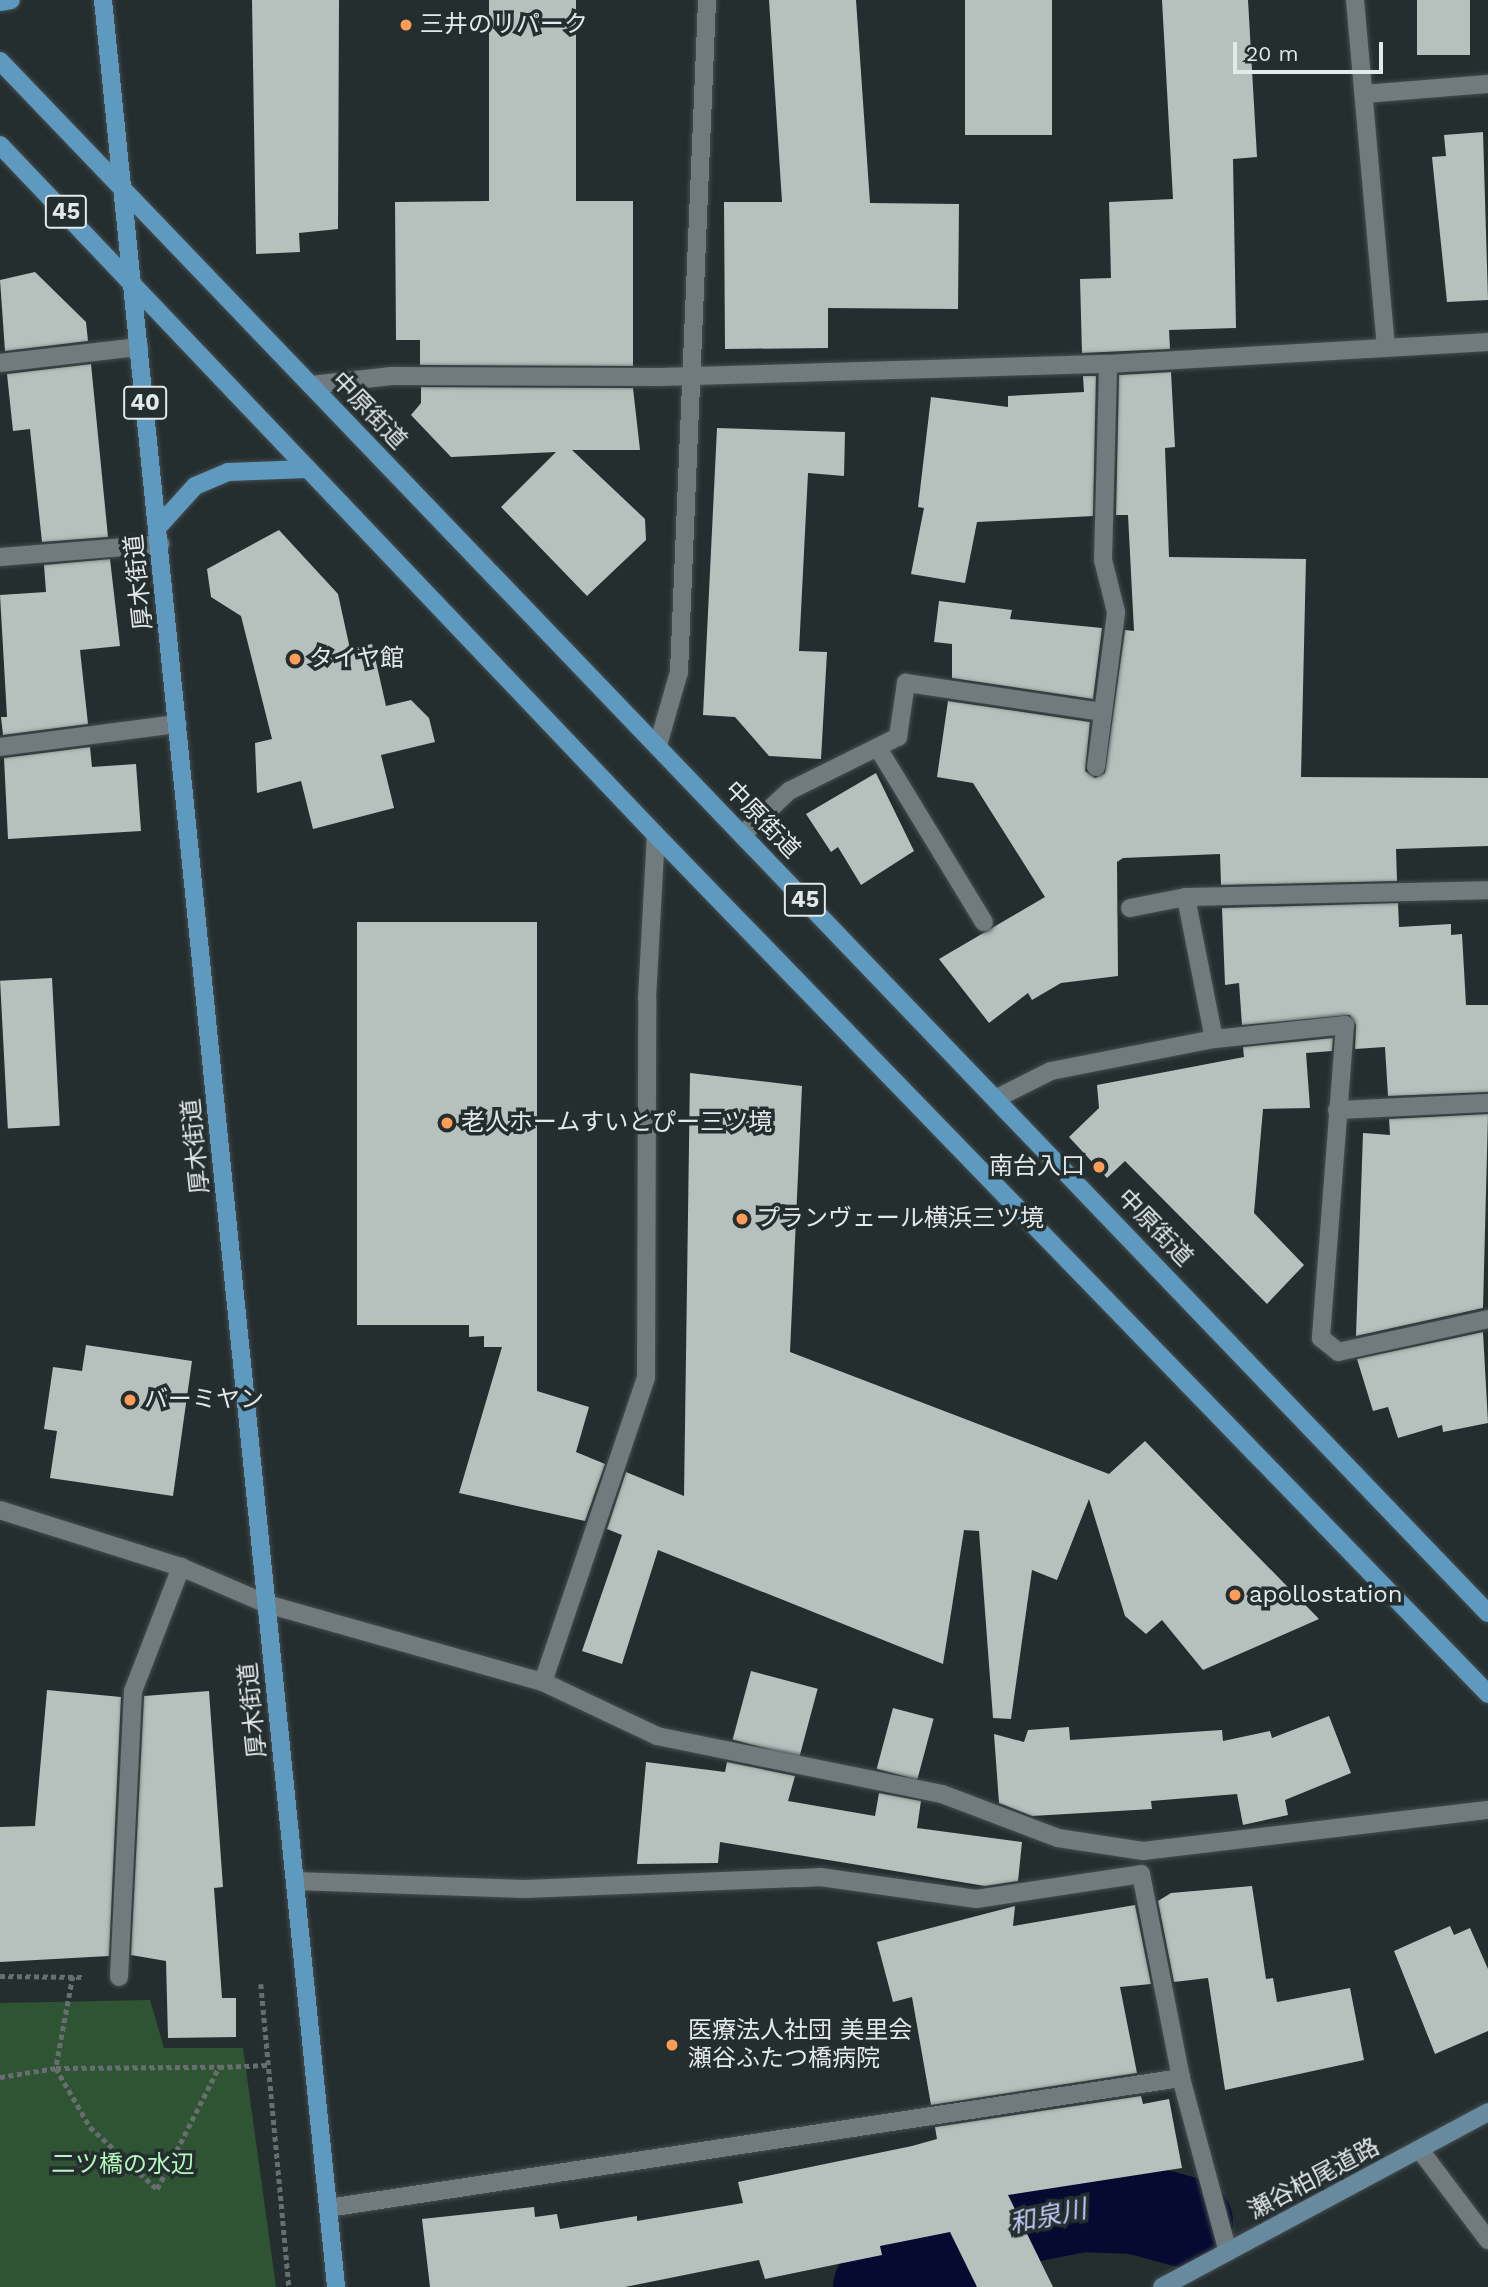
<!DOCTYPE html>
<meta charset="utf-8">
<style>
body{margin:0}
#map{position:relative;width:1488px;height:2287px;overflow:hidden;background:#252e2f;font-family:"Work Sans","Noto Sans JP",sans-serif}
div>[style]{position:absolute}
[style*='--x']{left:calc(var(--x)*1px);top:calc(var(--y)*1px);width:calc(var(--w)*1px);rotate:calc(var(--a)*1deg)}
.green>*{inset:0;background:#2f5433}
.river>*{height:91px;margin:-45.5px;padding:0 45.5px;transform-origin:45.5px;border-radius:45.5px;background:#060a30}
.building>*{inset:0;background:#b6c0bd;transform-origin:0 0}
.path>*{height:4.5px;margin-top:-2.25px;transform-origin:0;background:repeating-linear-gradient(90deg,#666e6f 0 5px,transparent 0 8.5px)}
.roads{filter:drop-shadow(0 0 2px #454d4e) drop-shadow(0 0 2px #454d4e)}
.service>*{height:18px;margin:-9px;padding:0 9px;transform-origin:9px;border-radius:9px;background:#717a7c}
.minor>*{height:18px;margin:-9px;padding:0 9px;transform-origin:9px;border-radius:9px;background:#717a7c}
.secondary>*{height:18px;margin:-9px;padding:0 9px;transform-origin:9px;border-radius:9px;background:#678a9e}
.primary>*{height:18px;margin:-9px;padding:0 9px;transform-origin:9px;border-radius:9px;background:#5e9ac0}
.dots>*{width:19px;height:19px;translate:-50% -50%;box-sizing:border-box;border:4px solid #252e2f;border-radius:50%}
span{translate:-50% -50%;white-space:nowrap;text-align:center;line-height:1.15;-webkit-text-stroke:7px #252e2f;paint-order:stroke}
.shield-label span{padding:2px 5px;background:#252e2f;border:2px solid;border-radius:5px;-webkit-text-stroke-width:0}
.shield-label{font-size:23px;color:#e3e8e9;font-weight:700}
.poi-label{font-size:24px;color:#e3e8e9}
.left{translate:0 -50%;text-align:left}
.right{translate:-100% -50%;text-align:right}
.street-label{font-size:24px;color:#e3e8e9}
.park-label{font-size:24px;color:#b4f7ba}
.water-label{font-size:26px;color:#beccf8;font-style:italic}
.scale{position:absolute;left:1233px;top:42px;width:150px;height:32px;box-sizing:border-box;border:4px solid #e3e8e9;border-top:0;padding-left:9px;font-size:21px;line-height:24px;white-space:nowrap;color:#e3e8e9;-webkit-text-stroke:5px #252e2f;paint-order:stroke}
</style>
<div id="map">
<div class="green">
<i style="clip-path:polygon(150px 2000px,164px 2048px,243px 2048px,276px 2287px,0 2287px,0 2003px)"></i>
</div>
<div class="river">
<i style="--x:878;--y:2287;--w:154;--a:-26.2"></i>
<i style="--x:1016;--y:2219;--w:66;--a:-11.3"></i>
<i style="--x:1081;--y:2206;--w:54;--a:2.1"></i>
<i style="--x:1135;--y:2208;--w:54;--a:15.1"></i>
</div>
<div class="building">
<i style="clip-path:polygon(252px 0,339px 0,338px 229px,299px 233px,300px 252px,256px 254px)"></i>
<i style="clip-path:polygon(489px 0,576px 0,576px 201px,633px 201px,633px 366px,420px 365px,420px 340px,396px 340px,395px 202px,489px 201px)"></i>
<i style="clip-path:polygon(769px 0,856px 0,870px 203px,959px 204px,958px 309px,828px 308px,828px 348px,725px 349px,724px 202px,782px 202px)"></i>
<i style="left:965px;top:0;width:87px;height:135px"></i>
<i style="clip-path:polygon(1162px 0,1248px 0,1257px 157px,1233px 159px,1236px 328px,1169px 330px,1170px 349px,1082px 353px,1080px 279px,1111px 278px,1109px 202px,1173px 199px)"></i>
<i style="left:1417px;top:0;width:53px;height:55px"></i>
<i style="clip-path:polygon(1483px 132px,1488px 300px,1447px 302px,1432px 157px,1446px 156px,1444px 135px)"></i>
<i style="clip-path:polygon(35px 272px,86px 322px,88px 341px,5px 351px,0 280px)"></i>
<i style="clip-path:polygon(91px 364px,108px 537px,42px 542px,30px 429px,13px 431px,7px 374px)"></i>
<i style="clip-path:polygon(1171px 372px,1175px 447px,1165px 448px,1169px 557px,1306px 559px,1301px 777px,1488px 778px,1488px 846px,1396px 849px,1397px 881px,1221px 885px,1220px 854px,1123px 858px,1117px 862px,1118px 976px,1061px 983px,1032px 1000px,1028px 993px,989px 1023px,939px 959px,1045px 897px,973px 783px,937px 777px,948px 701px,1090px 722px,1085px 771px,1095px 778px,1105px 773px,1125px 630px,1134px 631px,1128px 515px,1116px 515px,1119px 375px)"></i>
<i style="clip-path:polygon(1083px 376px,1096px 376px,1093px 516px,977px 522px,965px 583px,911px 574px,924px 508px,918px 507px,931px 397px,1008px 407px,1008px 396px,1084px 392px)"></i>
<i style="clip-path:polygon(421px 387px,633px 388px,640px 450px,572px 450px,645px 519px,646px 540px,587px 596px,501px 507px,556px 452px,451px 457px,411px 415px,421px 403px)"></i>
<i style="clip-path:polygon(717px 428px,845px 432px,844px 476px,808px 473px,799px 651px,827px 652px,821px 759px,769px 756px,735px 717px,703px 715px)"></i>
<i style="clip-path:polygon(279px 530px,338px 594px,350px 649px,372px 644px,386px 706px,411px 700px,429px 718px,435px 742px,381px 755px,394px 808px,313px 829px,301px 781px,257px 793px,255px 743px,272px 739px,241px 616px,211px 597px,207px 569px)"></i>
<i style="clip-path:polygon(110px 559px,120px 646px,80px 650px,88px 724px,3px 735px,1px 717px,7px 717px,0 595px,46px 592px,44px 565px)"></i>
<i style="clip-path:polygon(939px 601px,1012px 610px,1010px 619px,1102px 628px,1093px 699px,952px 678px,952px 644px,934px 642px)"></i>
<i style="clip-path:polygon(90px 747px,92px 767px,136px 764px,141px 831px,8px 839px,4px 758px)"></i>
<i style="clip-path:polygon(876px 773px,914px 851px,861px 885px,838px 847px,831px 852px,806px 814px)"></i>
<i style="clip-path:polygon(1398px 903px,1399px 927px,1451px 924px,1451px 935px,1462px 934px,1466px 1005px,1488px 1005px,1488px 1092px,1388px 1096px,1385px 1047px,1355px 1049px,1356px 1025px,1350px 1015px,1242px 1025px,1239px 983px,1225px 985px,1222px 908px)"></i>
<i style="clip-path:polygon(357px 922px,537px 922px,537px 1391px,589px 1407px,576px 1452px,605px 1464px,585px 1521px,459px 1493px,502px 1347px,484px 1347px,484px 1336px,469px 1337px,469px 1325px,357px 1325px)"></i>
<i style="left:52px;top:978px;width:148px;height:52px;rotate:87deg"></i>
<i style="clip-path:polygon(1333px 1038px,1332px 1051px,1306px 1053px,1310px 1108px,1263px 1109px,1254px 1213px,1304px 1265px,1267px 1304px,1125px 1161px,1107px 1178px,1069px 1137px,1099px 1108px,1097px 1085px,1244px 1057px,1243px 1047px)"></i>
<i style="clip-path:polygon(690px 1073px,802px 1086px,790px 1352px,1109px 1474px,1145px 1441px,1319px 1619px,1203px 1670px,1162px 1620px,1146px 1634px,1125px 1616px,1089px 1499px,1057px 1580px,1032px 1570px,1011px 1719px,993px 1718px,979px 1531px,964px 1530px,943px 1664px,658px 1550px,622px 1664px,582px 1651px,622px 1535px,607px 1529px,626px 1472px,684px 1496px)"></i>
<i style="clip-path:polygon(1488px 1114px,1483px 1308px,1356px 1336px,1363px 1133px,1390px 1135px,1389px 1119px)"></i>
<i style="clip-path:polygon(1483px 1332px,1488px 1423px,1443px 1432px,1442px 1425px,1398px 1438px,1388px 1407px,1373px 1411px,1357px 1359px)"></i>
<i style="clip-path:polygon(86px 1345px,192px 1361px,173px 1496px,50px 1478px,57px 1431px,44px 1429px,53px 1367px,82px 1371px)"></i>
<i style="left:751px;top:1671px;width:69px;height:71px;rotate:15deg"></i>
<i style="clip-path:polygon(47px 1690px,121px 1697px,109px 1956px,0 1962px,0 1827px,35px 1826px)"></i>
<i style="clip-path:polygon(209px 1691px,223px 1887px,214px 1888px,222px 1998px,236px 1998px,236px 2037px,168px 2038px,166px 1961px,131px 1955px,144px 1696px)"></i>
<i style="left:893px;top:1708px;width:42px;height:63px;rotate:15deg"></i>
<i style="clip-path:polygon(1329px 1716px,1351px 1773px,1285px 1800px,1288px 1815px,1243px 1825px,1237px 1794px,1151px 1801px,1152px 1809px,1032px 1816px,999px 1803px,994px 1734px,1024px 1742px,1028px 1730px,1069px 1727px,1070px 1740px,1222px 1730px,1223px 1741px,1270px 1731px,1272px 1738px)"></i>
<i style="clip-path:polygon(646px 1762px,725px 1772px,727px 1762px,795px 1776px,788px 1801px,875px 1816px,879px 1793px,921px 1801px,917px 1828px,1022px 1842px,1018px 1881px,985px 1886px,720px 1842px,718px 1863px,637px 1864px)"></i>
<i style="clip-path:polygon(1252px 1886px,1266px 1979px,1273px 1978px,1277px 2002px,1350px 1988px,1364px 2060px,1225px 2090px,1208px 1978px,1174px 1982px,1158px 1901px,1171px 1893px)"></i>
<i style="clip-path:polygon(1135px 1905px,1151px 1984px,1120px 1987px,1137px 2073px,931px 2105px,912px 1997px,893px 2002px,877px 1942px,1015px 1906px,1013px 1926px)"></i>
<i style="clip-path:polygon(1450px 1926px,1454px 1935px,1470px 1928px,1488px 1969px,1488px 2031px,1435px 2054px,1394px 1951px)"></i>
<i style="clip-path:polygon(1141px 2096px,1143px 2104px,1169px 2099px,1182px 2168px,1008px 2195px,1053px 2287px,977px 2287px,950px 2232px,880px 2246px,882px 2255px,765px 2279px,759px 2260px,625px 2287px,430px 2287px,422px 2219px,534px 2207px,535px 2217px,557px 2214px,560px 2229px,637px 2216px,637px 2221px,743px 2203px,738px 2182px,912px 2146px,937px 2139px,935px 2127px)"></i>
</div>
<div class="path">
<i style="--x:0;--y:1976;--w:83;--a:0.7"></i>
<i style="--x:73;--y:1976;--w:94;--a:100.5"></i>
<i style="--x:56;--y:2068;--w:163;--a:-0.4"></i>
<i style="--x:261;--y:1984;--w:304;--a:84.7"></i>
<i style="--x:0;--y:2077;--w:57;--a:-9.1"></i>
<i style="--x:56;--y:2068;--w:68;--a:60"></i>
<i style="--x:90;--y:2127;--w:91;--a:42.8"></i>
<i style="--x:157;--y:2189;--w:137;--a:-63.1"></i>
<i style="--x:219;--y:2067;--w:50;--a:-2.3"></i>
</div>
<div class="roads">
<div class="service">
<i style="--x:0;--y:557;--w:161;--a:-4.6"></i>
<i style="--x:0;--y:747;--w:179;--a:-7.4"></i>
<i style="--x:878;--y:748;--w:204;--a:58.7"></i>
<i style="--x:742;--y:835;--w:64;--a:-43.1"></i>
<i style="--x:789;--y:791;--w:122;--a:-26.4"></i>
<i style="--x:898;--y:737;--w:55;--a:-81.6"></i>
<i style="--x:906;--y:683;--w:199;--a:8.4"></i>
<i style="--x:1337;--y:1110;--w:151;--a:-2.7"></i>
<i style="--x:1321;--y:1338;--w:22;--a:39"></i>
<i style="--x:1338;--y:1352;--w:154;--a:-12.4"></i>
</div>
<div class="minor">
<i style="--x:1355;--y:0;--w:346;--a:84.9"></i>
<i style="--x:1364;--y:94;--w:124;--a:-4.6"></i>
<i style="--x:0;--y:363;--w:140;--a:-6.6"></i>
<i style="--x:311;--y:385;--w:81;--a:-6.4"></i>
<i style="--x:391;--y:376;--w:269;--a:0.2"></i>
<i style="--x:660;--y:377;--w:448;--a:-1.7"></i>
<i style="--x:1108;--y:364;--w:381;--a:-3.3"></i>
<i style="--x:658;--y:745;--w:76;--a:-74"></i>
<i style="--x:679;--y:672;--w:673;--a:-87.61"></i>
<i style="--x:1096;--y:767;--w:156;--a:-82.6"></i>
<i style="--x:1116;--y:612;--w:54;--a:-104"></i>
<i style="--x:1103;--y:560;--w:196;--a:-88.5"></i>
<i style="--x:1130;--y:908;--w:57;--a:-11.1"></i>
<i style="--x:1214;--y:1039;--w:145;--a:-101.2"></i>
<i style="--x:1186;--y:897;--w:302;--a:-1.3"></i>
<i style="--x:997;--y:1098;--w:60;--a:-26.6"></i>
<i style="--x:1051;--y:1071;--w:166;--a:-11.1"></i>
<i style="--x:1214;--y:1039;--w:132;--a:-6.1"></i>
<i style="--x:1345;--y:1025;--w:314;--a:94.4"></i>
<i style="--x:0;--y:1510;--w:190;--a:17.5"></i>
<i style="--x:181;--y:1567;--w:94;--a:23.3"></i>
<i style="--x:267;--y:1604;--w:287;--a:15.8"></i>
<i style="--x:543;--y:1682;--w:126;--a:25.3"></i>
<i style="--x:657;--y:1736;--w:291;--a:11.5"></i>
<i style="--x:942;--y:1794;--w:124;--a:20.8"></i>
<i style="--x:1058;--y:1838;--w:86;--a:8.7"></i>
<i style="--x:1143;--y:1851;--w:347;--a:-6.8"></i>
<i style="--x:543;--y:1682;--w:322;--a:-71.3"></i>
<i style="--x:646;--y:1377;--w:378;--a:-89.8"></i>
<i style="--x:647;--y:999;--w:164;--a:-86.9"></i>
<i style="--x:295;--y:1881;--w:230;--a:2"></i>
<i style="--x:525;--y:1889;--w:295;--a:-2.3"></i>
<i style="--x:820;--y:1877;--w:158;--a:8"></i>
<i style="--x:976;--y:1899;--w:167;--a:-8.6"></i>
<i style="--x:1141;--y:1874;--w:208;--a:78.9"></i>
<i style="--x:119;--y:1977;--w:286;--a:-87.2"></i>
<i style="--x:133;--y:1691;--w:133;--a:-68.8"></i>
<i style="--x:1420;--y:2150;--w:113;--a:52.9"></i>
<i style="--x:328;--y:2208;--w:863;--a:-8.67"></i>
<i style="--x:1181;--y:2078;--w:180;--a:74.9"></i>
</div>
<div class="secondary">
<i style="--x:1162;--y:2287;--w:370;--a:-28.2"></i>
</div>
<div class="primary">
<i style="--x:103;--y:0;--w:2299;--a:84.18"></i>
<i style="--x:0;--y:2;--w:11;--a:-10"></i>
<i style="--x:0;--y:61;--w:2150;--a:46.21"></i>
<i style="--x:0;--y:145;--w:952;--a:46.45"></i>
<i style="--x:656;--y:835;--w:1196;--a:45.91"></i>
<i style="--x:158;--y:527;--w:55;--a:-47.9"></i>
<i style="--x:195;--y:486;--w:36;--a:-23"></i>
<i style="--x:228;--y:472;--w:80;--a:-2.1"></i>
</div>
</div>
<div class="dots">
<i style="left:406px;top:25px;background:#fe9c58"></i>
<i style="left:295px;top:659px;background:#fe9c58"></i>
<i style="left:447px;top:1123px;background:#fe9c58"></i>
<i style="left:1099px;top:1167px;background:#fe9c58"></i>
<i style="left:742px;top:1219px;background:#fe9c58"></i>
<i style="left:130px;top:1400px;background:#fe9c58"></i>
<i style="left:1235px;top:1595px;background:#fe9c58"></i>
<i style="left:672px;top:2045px;background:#fe9c58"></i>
</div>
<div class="shield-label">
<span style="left:66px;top:212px">45</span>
<span style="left:145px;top:403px">40</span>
<span style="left:805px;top:900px">45</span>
</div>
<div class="poi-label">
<span class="left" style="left:420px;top:25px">三井のリパーク</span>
<span class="left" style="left:309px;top:659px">タイヤ館</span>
<span class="left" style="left:461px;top:1123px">老人ホームすいとぴー三ツ境</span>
<span class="right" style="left:1085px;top:1167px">南台入口</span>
<span class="left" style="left:756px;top:1219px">プランヴェール横浜三ツ境</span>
<span class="left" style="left:144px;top:1400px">バーミヤン</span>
<span class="left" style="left:1249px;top:1595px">apollostation</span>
<span class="left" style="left:688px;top:2045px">医療法人社団 美里会<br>瀬谷ふたつ橋病院</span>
</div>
<div class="street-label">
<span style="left:369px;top:411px;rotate:46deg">中原街道</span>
<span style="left:139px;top:582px;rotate:-96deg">厚木街道</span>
<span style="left:762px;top:820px;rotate:46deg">中原街道</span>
<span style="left:196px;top:1146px;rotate:-96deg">厚木街道</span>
<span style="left:1155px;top:1228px;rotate:46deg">中原街道</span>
<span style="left:253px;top:1710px;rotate:-96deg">厚木街道</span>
<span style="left:1314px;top:2179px;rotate:-28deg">瀬谷柏尾道路</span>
</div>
<div class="park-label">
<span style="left:123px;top:2165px">二ツ橋の水辺</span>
</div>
<div class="water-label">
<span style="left:1048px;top:2217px;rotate:-12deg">和泉川</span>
</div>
<div class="scale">20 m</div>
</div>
